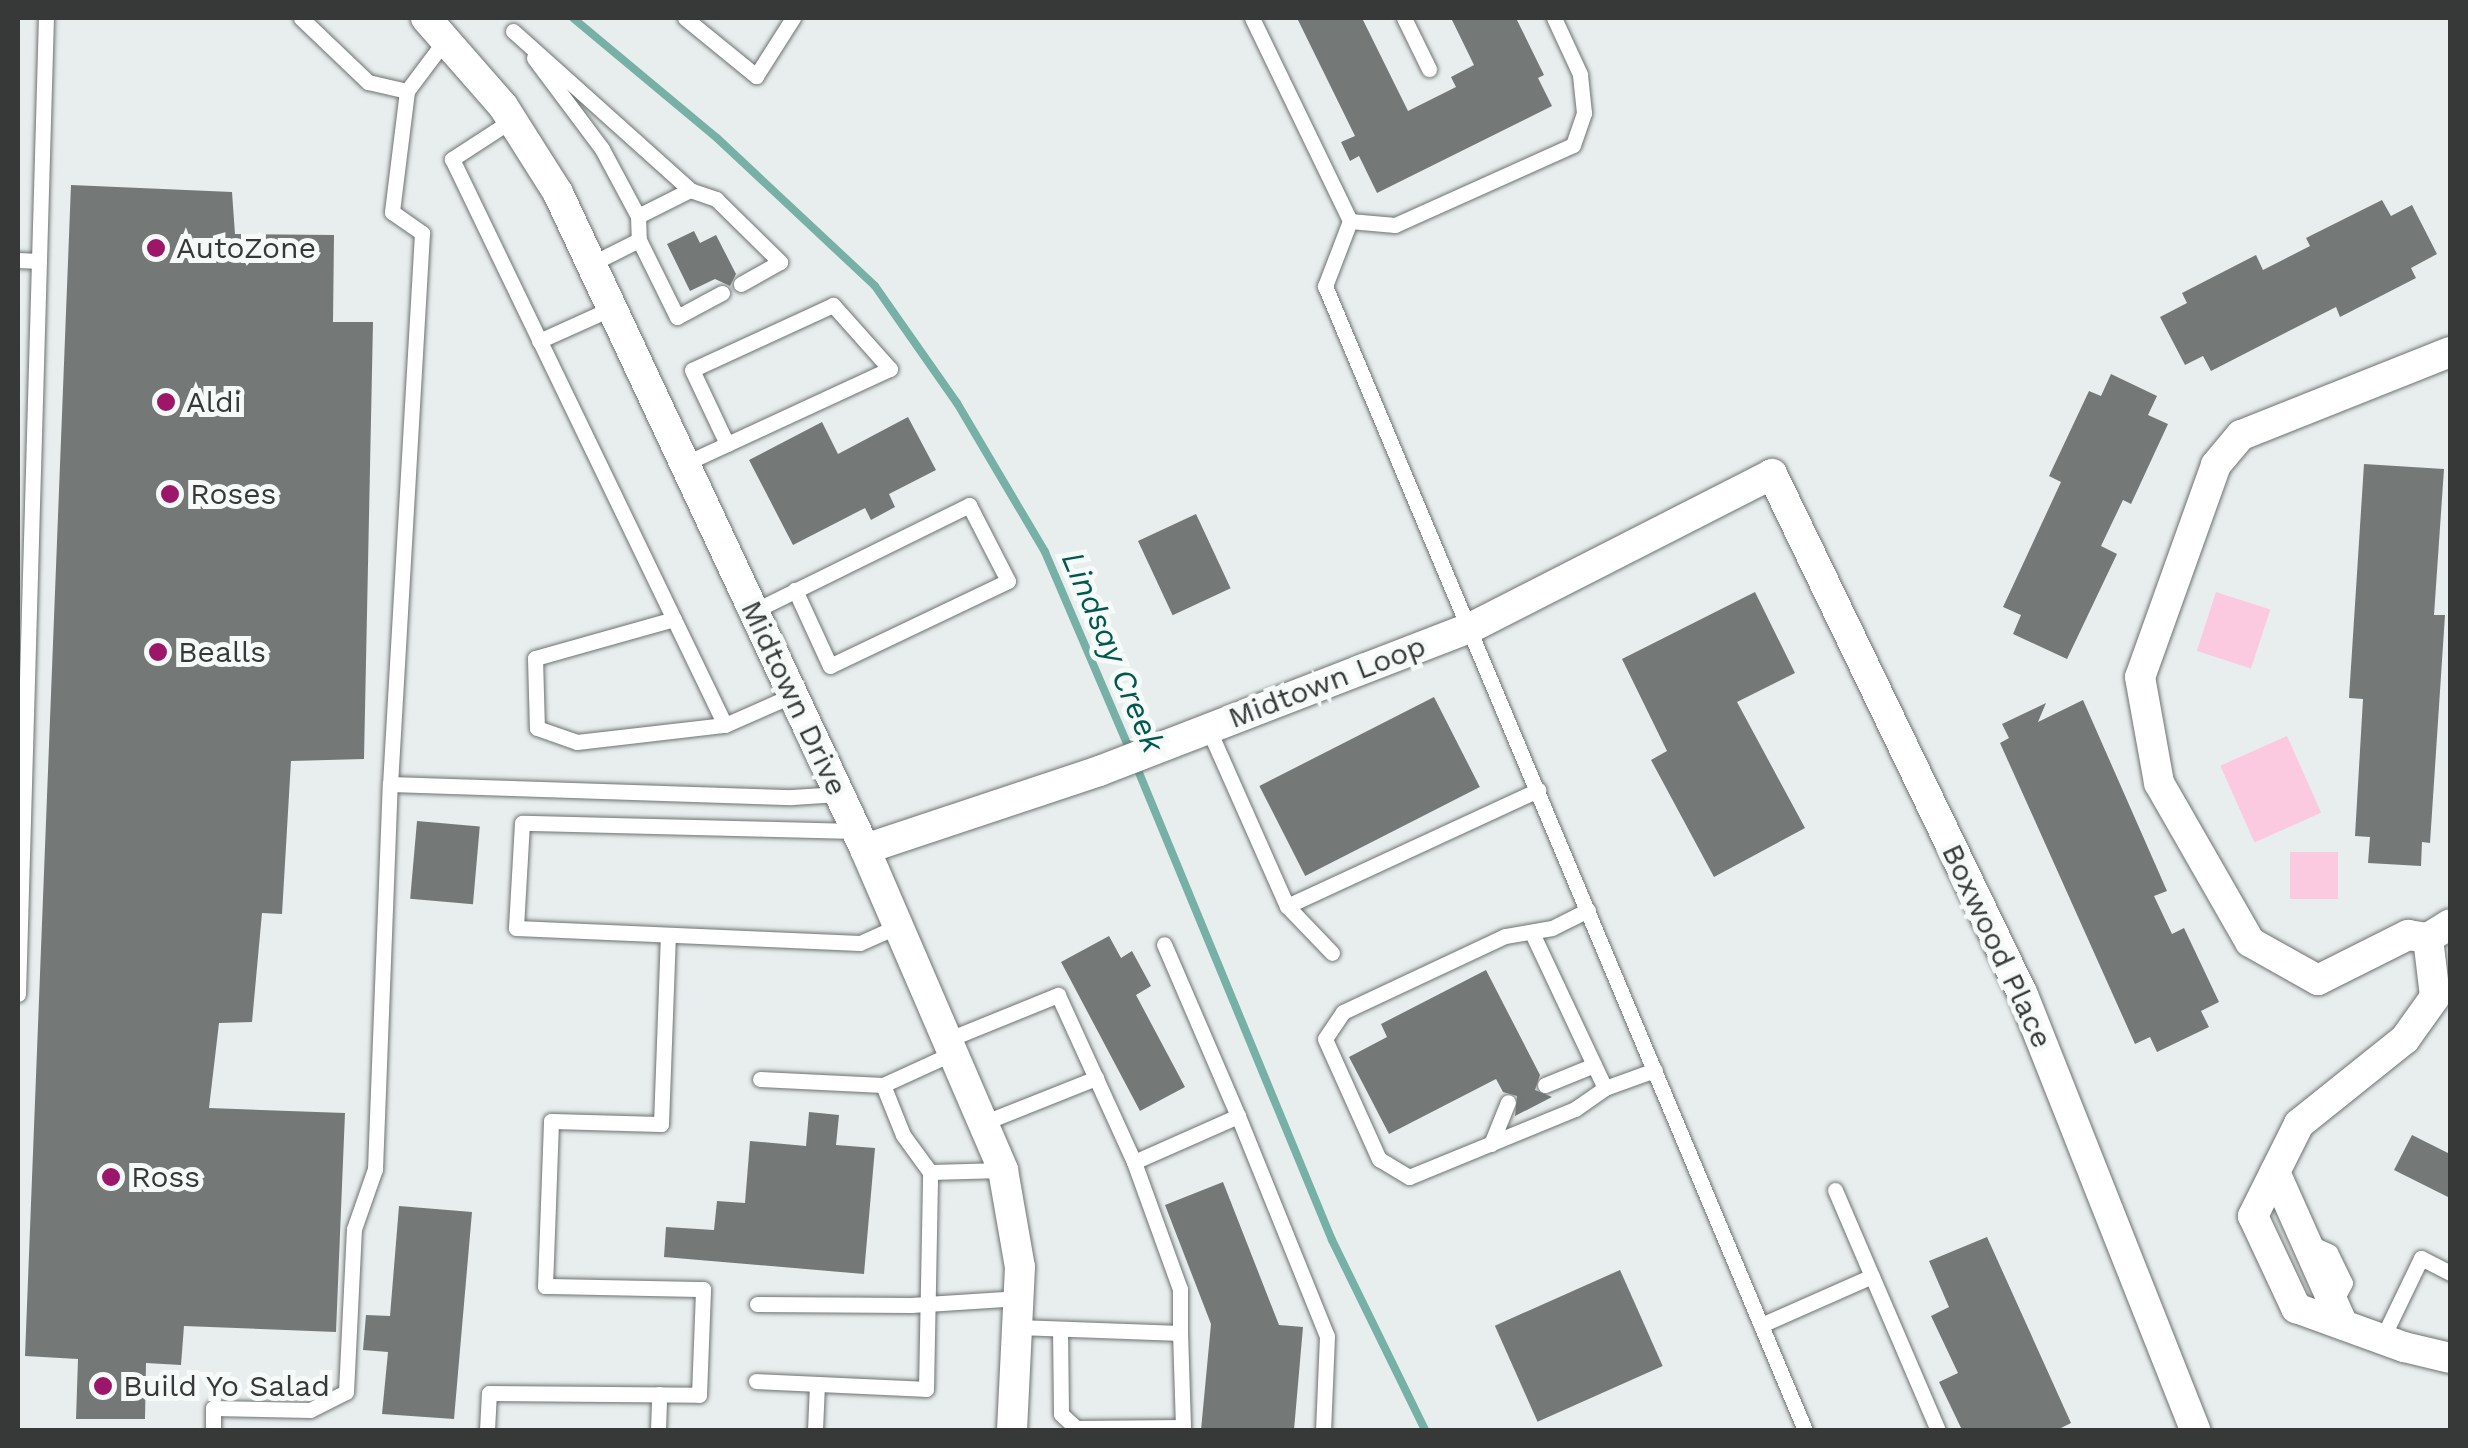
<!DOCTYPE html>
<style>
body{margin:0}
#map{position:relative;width:2468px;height:1448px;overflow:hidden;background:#e8eeed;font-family:"Work Sans",sans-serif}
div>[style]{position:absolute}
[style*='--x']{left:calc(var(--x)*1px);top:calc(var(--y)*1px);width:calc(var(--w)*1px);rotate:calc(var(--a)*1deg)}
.green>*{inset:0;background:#fbcae0;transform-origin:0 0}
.stream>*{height:8px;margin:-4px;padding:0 4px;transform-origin:4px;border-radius:4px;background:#76b0a6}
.building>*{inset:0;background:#747978;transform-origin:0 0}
.roads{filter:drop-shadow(0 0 2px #6d7271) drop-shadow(0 0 2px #6d7271)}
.service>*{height:15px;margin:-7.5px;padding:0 7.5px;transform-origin:7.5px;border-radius:7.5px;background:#fff}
.minor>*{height:30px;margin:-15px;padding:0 15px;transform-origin:15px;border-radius:15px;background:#fff}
.dots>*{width:28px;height:28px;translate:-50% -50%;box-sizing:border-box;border:5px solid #f6fbfa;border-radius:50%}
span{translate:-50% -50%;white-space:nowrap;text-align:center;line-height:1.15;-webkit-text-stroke:10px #f6fbfa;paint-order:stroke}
.poi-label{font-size:30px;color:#373939}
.left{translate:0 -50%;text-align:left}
.street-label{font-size:30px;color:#373939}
.water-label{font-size:32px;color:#00584e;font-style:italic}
.frame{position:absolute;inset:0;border:20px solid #373939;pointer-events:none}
</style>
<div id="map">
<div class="green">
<i style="left:2216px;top:592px;width:57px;height:62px;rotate:18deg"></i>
<i style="left:2287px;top:736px;width:84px;height:73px;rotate:66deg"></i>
<i style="left:2290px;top:852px;width:48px;height:47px"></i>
</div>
<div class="stream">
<i style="--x:573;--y:18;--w:187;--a:39.8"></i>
<i style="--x:717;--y:138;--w:216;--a:43.1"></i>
<i style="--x:875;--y:286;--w:143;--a:55"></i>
<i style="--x:957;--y:403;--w:173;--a:59.4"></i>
<i style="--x:1045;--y:552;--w:215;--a:66.8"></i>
<i style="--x:1135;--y:763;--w:516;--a:67.56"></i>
<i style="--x:1332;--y:1240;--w:212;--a:63.9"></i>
</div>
<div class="building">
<i style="clip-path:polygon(1297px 18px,1362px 18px,1408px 111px,1456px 87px,1451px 77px,1474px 65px,1451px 18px,1516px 18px,1544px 75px,1538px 78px,1552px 106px,1377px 193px,1359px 156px,1350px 161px,1341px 142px,1355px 136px)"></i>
<i style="clip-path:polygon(71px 185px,232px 192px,235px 234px,334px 235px,333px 322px,373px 322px,364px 759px,291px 761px,282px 914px,262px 913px,252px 1022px,219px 1023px,209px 1108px,345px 1113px,336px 1332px,184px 1326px,181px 1365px,146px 1363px,145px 1419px,76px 1419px,78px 1359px,25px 1356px)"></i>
<i style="clip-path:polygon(2382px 200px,2391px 216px,2412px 205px,2437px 254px,2411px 268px,2416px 278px,2340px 317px,2336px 307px,2211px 371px,2203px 356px,2185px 365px,2160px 317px,2187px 303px,2182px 293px,2256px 255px,2263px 270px,2310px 246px,2306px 238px)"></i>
<i style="clip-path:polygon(694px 231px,700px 243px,716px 235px,736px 274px,730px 286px,715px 279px,690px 291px,667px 244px)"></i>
<i style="clip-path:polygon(2111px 374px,2157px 396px,2148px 415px,2168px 424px,2131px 504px,2123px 500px,2101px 546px,2117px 554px,2067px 659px,2013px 634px,2021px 615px,2003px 607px,2061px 482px,2049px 476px,2089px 391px,2101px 396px)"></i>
<i style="clip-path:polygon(908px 417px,936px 470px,889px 494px,895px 507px,871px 520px,865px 508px,793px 545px,749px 460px,822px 422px,838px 454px)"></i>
<i style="clip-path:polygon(2364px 464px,2444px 469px,2434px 615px,2445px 615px,2430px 843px,2422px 842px,2421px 866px,2368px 863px,2370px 837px,2355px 836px,2363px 699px,2349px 698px)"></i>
<i style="left:1196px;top:514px;width:82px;height:64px;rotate:65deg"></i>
<i style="clip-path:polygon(1755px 592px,1795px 673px,1737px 702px,1805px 828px,1714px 877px,1651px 760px,1667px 751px,1622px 659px)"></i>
<i style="left:1434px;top:697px;width:101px;height:196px;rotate:63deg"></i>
<i style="clip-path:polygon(2083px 700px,2167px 891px,2154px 896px,2172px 934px,2184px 928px,2219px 1002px,2201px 1011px,2209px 1027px,2157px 1052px,2150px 1037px,2135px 1044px,2000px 743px,2009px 738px,2002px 724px,2046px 703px,2038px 722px)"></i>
<i style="left:417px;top:821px;width:63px;height:78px;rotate:5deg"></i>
<i style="clip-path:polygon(1109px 936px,1121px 958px,1132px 951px,1151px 986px,1136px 995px,1185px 1087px,1140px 1111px,1061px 962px)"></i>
<i style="clip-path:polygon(1486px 970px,1540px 1075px,1535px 1090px,1552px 1097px,1515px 1116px,1517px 1096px,1503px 1092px,1496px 1079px,1389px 1134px,1349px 1057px,1387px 1037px,1381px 1024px)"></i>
<i style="clip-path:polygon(809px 1112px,839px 1115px,836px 1145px,875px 1148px,864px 1274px,664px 1257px,666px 1227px,714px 1230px,717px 1201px,745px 1203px,750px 1141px,806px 1146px)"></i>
<i style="clip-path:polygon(2412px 1135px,2450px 1154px,2450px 1198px,2394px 1170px)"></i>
<i style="clip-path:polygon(1223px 1182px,1279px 1325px,1303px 1327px,1294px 1430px,1201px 1430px,1211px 1324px,1165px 1205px)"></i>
<i style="clip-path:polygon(399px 1206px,472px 1212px,454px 1419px,382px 1414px,388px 1352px,363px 1350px,366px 1315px,390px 1316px)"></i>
<i style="clip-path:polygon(1987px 1237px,2071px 1423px,2057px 1430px,1962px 1430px,1939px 1382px,1958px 1373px,1931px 1316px,1949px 1307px,1929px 1261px)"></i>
<i style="left:1620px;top:1270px;width:105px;height:137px;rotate:66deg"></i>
</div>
<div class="roads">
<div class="service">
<i style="--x:301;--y:18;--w:93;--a:43.7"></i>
<i style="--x:368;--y:82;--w:40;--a:13"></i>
<i style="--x:685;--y:18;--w:92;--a:39.2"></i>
<i style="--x:756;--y:76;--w:69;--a:-57.5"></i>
<i style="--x:1252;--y:18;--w:225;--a:64.2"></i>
<i style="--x:1350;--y:221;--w:70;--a:111"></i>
<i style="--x:1325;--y:286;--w:1241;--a:67.24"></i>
<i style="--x:1404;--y:18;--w:57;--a:63.9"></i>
<i style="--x:513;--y:31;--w:238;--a:41.9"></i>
<i style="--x:690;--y:190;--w:28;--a:19"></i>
<i style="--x:716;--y:199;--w:90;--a:44.5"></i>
<i style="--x:780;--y:262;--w:45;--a:150.6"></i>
<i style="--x:446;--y:39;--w:65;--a:126.9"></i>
<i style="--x:407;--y:91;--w:122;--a:97.1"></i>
<i style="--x:392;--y:212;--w:37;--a:35"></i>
<i style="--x:422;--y:233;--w:552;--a:93.32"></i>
<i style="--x:390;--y:784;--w:402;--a:1.9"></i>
<i style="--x:792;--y:797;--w:47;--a:-3.7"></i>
<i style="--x:534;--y:58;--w:114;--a:53.2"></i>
<i style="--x:602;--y:149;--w:76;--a:61.8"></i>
<i style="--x:638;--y:216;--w:24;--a:88"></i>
<i style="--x:512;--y:120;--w:72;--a:147"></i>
<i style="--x:452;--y:159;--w:628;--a:64.25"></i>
<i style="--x:725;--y:725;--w:74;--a:-23.8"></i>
<i style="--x:638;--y:216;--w:58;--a:-26.6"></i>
<i style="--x:1350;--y:221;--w:45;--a:5.1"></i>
<i style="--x:1395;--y:225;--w:195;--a:-24.2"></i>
<i style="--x:1573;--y:145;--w:34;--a:-71"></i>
<i style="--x:1584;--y:113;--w:39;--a:-96"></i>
<i style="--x:1580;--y:74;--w:62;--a:-114.9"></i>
<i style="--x:18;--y:260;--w:21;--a:3"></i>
<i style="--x:591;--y:264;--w:54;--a:-26.6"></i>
<i style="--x:639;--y:240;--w:86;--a:63.7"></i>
<i style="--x:677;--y:317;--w:51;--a:-28.1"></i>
<i style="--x:539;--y:341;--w:80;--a:-24.3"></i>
<i style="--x:684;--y:464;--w:227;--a:-24.8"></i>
<i style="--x:890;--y:369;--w:86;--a:-131.7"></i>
<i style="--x:833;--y:305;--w:155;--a:155.3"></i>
<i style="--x:692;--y:370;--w:82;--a:64.7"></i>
<i style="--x:754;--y:611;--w:240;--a:-26.2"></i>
<i style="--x:969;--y:505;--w:85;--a:62.8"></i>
<i style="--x:1008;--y:581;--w:197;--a:154.5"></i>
<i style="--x:830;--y:666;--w:84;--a:-114.7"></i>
<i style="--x:674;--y:619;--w:144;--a:164.3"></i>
<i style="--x:535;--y:658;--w:70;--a:88.4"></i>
<i style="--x:537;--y:728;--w:42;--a:19.3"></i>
<i style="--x:577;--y:742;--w:149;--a:-6.6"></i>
<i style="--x:1208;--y:728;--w:195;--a:66.1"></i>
<i style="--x:1287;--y:906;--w:277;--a:-24.8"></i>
<i style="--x:856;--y:831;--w:334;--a:-178.6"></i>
<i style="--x:522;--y:823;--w:105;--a:93.3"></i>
<i style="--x:516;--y:928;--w:344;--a:2.5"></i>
<i style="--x:860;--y:943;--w:42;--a:-24.1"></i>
<i style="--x:1287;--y:906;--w:65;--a:46.2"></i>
<i style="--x:1588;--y:910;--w:40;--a:153.4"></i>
<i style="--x:1552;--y:928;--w:48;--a:170.3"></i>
<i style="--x:1505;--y:936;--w:179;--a:154.9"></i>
<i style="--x:1343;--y:1012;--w:32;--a:124"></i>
<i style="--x:1325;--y:1039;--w:132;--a:65.8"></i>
<i style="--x:1379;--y:1159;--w:35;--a:31"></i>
<i style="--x:1409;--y:1177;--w:179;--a:-22.3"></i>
<i style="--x:1575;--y:1109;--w:37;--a:-35"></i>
<i style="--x:1605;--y:1088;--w:53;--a:-19.8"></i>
<i style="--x:1532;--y:933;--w:171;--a:64.8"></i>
<i style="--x:18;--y:994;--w:976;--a:-88.36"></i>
<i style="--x:947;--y:1040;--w:120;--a:-22.1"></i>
<i style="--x:1058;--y:995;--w:183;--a:65.5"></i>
<i style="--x:1134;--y:1162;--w:135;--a:70.1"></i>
<i style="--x:1180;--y:1289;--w:44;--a:90"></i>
<i style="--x:1180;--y:1333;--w:162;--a:-177.9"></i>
<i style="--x:760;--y:1079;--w:123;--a:2.8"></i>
<i style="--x:883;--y:1085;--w:77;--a:-24.6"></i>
<i style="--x:1545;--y:1085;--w:53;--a:-22.2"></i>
<i style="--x:1238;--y:1116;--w:237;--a:68"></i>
<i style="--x:1327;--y:1336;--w:94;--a:92.4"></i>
<i style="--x:983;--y:1123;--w:122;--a:-21.7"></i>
<i style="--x:1491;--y:1144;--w:45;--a:-68"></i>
<i style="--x:1134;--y:1162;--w:114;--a:-23.9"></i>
<i style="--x:1238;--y:1116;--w:187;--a:-113.3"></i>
<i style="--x:930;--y:1172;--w:73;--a:-1.6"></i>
<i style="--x:1835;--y:1190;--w:261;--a:66.8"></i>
<i style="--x:2311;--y:1243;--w:21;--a:25"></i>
<i style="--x:2330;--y:1252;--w:34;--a:64"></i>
<i style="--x:2345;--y:1283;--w:21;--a:118"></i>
<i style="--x:757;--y:1304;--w:154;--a:0.4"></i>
<i style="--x:911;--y:1305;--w:109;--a:-3.7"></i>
<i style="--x:1761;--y:1325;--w:121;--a:-23.8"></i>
<i style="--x:1060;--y:1329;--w:85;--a:89.3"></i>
<i style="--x:1061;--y:1414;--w:21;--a:43"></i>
<i style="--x:1076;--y:1428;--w:107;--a:-0.5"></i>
<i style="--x:1183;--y:1427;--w:94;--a:-91.8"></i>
<i style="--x:2382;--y:1339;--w:90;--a:-64.3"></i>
<i style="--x:2421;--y:1258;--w:33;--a:27"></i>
<i style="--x:756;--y:1381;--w:170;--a:2.7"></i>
<i style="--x:926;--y:1389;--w:217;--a:-88.9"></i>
<i style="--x:930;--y:1172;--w:46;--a:-126.1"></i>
<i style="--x:903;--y:1135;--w:54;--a:-111.8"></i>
<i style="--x:213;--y:1430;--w:22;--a:-90"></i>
<i style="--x:213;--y:1408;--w:97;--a:1.2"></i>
<i style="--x:310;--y:1410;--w:40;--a:-26.6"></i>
<i style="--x:346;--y:1392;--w:163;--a:-87.2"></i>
<i style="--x:354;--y:1229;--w:64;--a:-70.7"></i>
<i style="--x:375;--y:1169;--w:385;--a:-87.8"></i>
<i style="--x:487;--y:1430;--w:37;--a:-87"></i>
<i style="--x:489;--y:1393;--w:210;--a:0.5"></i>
<i style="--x:699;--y:1395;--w:106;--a:-87.8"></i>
<i style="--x:703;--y:1289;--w:158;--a:-178.9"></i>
<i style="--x:545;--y:1286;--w:165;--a:-87.9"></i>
<i style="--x:551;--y:1121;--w:110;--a:1.6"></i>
<i style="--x:661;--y:1124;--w:189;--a:-87.9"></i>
<i style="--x:658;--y:1430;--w:36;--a:-88"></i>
<i style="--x:815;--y:1430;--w:46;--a:-87.5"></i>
</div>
<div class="minor">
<i style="--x:426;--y:18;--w:117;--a:48.8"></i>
<i style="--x:503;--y:106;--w:103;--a:57.7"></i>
<i style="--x:558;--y:193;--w:724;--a:64.92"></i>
<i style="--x:865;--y:849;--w:349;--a:66.7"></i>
<i style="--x:1003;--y:1170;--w:98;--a:80.1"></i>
<i style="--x:1020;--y:1267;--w:163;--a:92.8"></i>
<i style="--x:2450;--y:352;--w:225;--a:158.3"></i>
<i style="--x:2241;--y:435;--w:39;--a:130"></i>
<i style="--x:2216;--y:465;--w:225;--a:109.7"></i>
<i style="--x:2140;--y:677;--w:108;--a:79.8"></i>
<i style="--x:2159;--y:783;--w:183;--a:60.2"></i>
<i style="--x:2250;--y:942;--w:78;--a:29.2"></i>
<i style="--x:2318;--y:980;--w:101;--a:-26.6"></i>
<i style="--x:2408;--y:935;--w:20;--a:9"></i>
<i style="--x:2428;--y:938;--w:26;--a:-32"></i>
<i style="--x:865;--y:849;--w:247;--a:-18.4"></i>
<i style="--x:1099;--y:771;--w:398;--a:-21.1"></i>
<i style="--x:1470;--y:628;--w:339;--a:-27"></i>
<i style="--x:1772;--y:474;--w:578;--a:64.28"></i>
<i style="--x:2023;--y:995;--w:468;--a:68.4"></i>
<i style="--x:2428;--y:938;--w:59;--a:83.2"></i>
<i style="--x:2435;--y:997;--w:52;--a:125.5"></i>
<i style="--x:2405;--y:1039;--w:136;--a:141.3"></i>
<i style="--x:2299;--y:1124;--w:103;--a:116.6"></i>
<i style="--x:2253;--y:1216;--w:102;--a:64.9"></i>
<i style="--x:2296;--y:1308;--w:115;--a:19.9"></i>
<i style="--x:2404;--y:1347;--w:47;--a:13.4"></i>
<i style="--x:2275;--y:1172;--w:167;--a:66"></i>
</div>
</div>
<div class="dots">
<i style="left:156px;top:248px;background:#9c1769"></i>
<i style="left:166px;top:402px;background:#9c1769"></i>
<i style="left:170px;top:494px;background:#9c1769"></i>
<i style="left:158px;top:652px;background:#9c1769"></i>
<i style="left:111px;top:1177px;background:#9c1769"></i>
<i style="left:103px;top:1386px;background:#9c1769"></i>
</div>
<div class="poi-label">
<span class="left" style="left:176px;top:248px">AutoZone</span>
<span class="left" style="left:186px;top:402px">Aldi</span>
<span class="left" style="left:190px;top:494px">Roses</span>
<span class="left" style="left:178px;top:652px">Bealls</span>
<span class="left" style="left:131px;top:1177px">Ross</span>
<span class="left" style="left:123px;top:1386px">Build Yo Salad</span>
</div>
<div class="street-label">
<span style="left:1327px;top:682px;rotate:-21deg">Midtown Loop</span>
<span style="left:794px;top:698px;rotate:65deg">Midtown Drive</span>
<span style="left:1997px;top:946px;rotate:65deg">Boxwood Place</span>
</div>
<div class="water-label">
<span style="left:1113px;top:652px;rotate:67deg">Lindsay Creek</span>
</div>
<div class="frame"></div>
</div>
